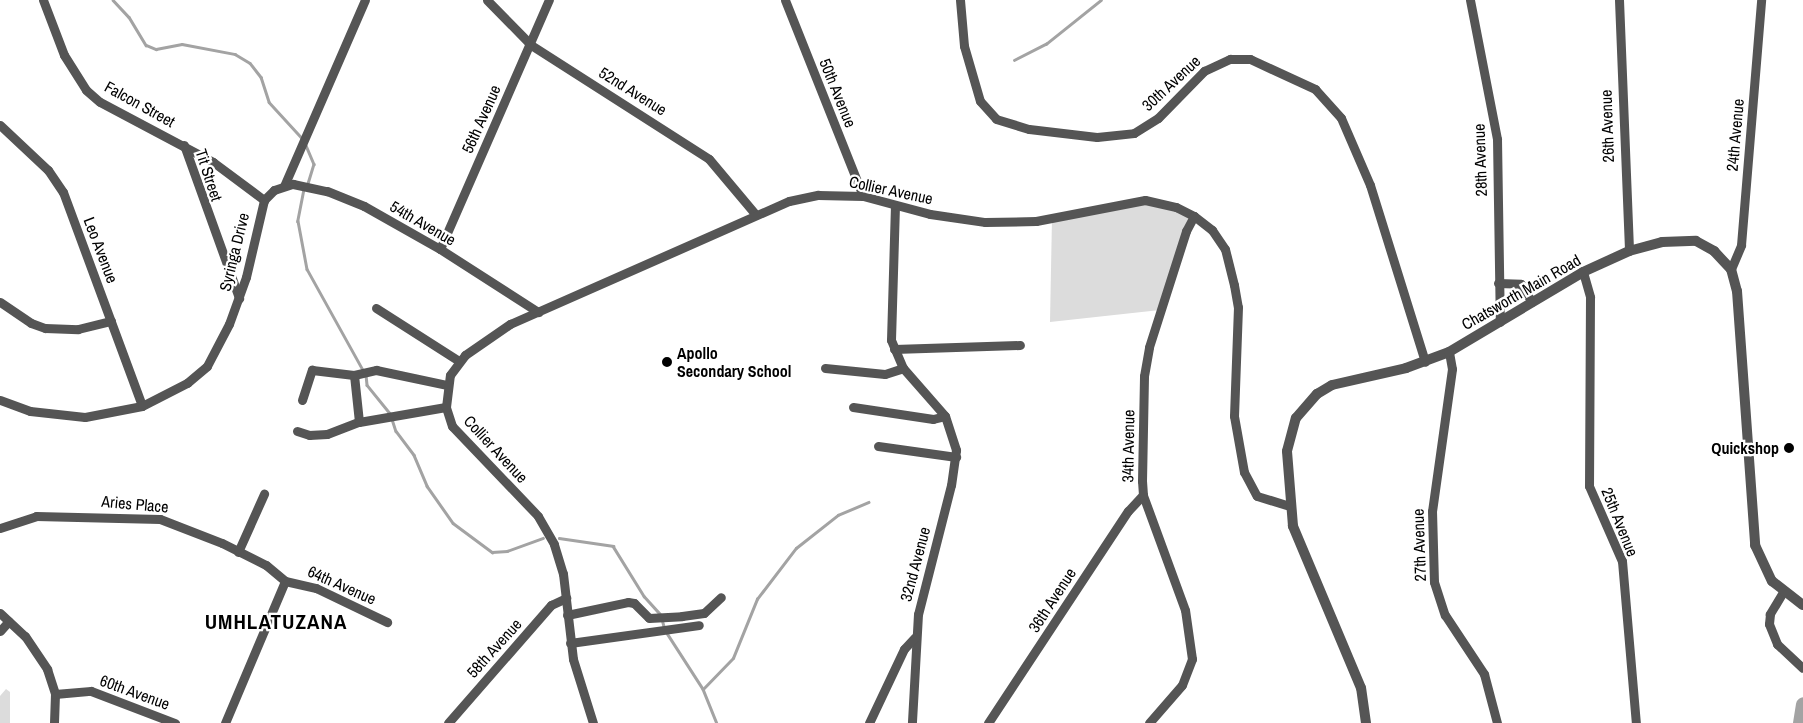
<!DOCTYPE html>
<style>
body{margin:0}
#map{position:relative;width:1803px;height:723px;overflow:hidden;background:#fff;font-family:"Archivo Narrow",sans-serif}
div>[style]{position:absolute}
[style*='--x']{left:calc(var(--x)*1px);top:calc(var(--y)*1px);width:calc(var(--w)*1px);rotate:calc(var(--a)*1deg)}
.green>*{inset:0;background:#dcdcdc}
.stream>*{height:2.5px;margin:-1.25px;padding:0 1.25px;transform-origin:1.25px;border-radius:1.25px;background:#a3a3a3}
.river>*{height:15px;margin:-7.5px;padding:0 7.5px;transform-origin:7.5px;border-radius:7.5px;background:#a3a3a3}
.minor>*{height:9px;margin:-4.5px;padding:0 4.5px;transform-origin:4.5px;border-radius:4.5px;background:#555}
.tertiary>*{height:10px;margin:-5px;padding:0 5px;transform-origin:5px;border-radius:5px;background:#555}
.dots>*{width:14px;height:14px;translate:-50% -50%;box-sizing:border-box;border:2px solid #fff;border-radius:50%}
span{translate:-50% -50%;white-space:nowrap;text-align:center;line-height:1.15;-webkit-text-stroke:4.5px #fff;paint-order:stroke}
.street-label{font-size:16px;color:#000}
.poi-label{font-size:16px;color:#000;font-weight:700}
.left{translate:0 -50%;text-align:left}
.right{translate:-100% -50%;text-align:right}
.district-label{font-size:21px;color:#000;font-weight:700;letter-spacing:1px}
</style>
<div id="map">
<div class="green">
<i style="clip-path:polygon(1145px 200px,1195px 216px,1160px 310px,1050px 322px,1052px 218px)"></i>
<i style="clip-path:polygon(6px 689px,10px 692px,10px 723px,0 723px,0 696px)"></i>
</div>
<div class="stream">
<i style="--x:113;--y:0;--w:23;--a:47"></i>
<i style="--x:129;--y:17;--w:33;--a:59"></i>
<i style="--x:146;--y:45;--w:11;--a:22"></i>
<i style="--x:156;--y:49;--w:26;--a:-11"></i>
<i style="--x:182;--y:44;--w:54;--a:10.7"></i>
<i style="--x:235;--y:54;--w:17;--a:31"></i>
<i style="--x:250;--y:63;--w:18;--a:52"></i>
<i style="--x:261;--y:77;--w:26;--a:72"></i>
<i style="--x:269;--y:102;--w:49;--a:47.5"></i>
<i style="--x:1014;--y:60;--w:36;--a:-27"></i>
<i style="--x:1046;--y:44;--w:70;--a:-38.7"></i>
<i style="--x:305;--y:143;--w:23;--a:67"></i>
<i style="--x:314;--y:164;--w:21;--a:107"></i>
<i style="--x:304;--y:189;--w:33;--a:101"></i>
<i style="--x:298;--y:221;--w:49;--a:79.4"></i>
<i style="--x:307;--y:269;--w:115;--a:61"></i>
<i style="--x:366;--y:375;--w:10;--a:84"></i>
<i style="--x:367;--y:385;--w:36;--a:51"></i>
<i style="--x:390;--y:413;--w:19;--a:72"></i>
<i style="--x:396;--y:431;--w:30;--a:53"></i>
<i style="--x:414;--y:455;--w:34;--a:67"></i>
<i style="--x:427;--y:486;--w:45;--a:54.9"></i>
<i style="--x:453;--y:523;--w:49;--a:36.6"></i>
<i style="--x:492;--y:552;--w:15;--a:-4"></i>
<i style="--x:507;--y:551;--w:38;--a:-20"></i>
<i style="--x:559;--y:538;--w:55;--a:8.4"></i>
<i style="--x:613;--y:546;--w:59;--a:58.2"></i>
<i style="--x:644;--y:596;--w:24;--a:48"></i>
<i style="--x:662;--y:619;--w:11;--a:75"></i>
<i style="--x:665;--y:630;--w:70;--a:57.2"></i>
<i style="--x:703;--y:689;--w:37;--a:68"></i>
<i style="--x:703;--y:689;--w:43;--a:-45.9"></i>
<i style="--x:733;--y:658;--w:64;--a:-67.9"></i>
<i style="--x:757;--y:599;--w:64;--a:-52.6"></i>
<i style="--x:796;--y:548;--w:53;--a:-38.2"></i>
<i style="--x:838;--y:515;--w:33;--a:-23"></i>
</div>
<div class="river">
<i style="--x:1800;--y:723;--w:19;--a:-81"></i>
</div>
<div class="minor">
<i style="--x:43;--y:0;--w:59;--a:69.1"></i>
<i style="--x:64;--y:55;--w:41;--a:57.8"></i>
<i style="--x:86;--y:90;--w:18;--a:41"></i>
<i style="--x:100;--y:102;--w:128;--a:28"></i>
<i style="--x:213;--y:162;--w:64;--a:36.7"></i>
<i style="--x:487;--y:0;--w:63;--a:45.6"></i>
<i style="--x:531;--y:45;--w:211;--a:32.6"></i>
<i style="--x:709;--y:159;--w:73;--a:50"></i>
<i style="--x:785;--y:0;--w:211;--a:68.3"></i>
<i style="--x:960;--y:0;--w:46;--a:85"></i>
<i style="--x:964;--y:46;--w:57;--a:73.8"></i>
<i style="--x:980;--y:101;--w:24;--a:48"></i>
<i style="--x:996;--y:119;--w:34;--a:17"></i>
<i style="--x:1029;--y:129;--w:68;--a:6.7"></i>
<i style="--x:1097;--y:137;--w:37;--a:-6"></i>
<i style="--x:1134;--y:133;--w:28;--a:-32"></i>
<i style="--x:1158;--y:118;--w:66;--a:-45.6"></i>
<i style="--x:1204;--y:71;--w:29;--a:-25"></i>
<i style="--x:1230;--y:59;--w:20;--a:0"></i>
<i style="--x:1250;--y:59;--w:72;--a:24.8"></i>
<i style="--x:1315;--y:89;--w:39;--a:48"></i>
<i style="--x:1341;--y:118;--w:73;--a:66.6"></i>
<i style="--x:1370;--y:185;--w:185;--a:72.7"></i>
<i style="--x:1470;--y:0;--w:142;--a:79"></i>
<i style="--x:1497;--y:139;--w:183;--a:89.1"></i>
<i style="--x:1619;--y:0;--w:251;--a:87.7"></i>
<i style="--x:0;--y:125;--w:66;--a:43.2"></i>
<i style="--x:48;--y:170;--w:27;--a:56"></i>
<i style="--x:63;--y:192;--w:228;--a:69.7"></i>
<i style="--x:184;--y:145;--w:163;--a:70.2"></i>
<i style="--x:284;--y:186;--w:203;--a:-66.5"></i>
<i style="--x:895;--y:205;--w:135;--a:91.7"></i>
<i style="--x:891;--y:340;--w:30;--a:67"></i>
<i style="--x:903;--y:368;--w:64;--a:48.8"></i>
<i style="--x:945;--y:416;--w:36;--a:72"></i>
<i style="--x:956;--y:450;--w:35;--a:98"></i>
<i style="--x:951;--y:485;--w:133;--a:104.3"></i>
<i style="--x:918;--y:614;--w:109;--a:93.2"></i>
<i style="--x:440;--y:249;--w:272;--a:-66.4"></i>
<i style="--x:1731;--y:269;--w:26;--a:-67"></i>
<i style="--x:1741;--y:245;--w:246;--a:-85.3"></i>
<i style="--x:1583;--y:272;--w:26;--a:74"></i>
<i style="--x:1590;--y:297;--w:189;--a:90.3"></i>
<i style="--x:1589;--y:486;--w:82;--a:66.3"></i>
<i style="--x:1622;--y:561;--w:163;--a:85.1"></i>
<i style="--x:1498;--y:283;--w:23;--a:2"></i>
<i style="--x:1521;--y:284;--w:21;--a:59"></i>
<i style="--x:0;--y:302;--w:37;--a:34"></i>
<i style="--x:31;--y:323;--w:15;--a:20"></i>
<i style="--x:45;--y:328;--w:33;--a:2"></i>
<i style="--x:78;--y:329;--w:34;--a:-14"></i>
<i style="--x:376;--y:308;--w:98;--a:32.6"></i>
<i style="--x:894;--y:349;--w:126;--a:-1.8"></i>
<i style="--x:1449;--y:352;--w:17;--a:80"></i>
<i style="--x:1452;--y:369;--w:143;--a:98"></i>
<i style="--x:1432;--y:511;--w:71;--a:88.4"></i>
<i style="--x:1434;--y:582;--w:35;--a:72"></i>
<i style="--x:1445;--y:615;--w:71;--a:56.5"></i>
<i style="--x:1484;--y:674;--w:51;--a:75.1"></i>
<i style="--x:825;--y:368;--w:60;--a:5.7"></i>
<i style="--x:885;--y:374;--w:19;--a:-18"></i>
<i style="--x:354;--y:375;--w:47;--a:83.9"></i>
<i style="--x:0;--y:400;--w:32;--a:20"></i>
<i style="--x:30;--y:411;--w:55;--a:6.2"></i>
<i style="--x:85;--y:417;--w:58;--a:-10.9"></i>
<i style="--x:142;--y:406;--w:51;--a:-27.1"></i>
<i style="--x:187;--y:383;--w:26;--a:-40"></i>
<i style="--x:207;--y:366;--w:47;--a:-62.4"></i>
<i style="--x:229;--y:324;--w:50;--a:-70.1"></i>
<i style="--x:246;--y:277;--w:79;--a:-76.8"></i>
<i style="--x:264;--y:200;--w:14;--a:-45"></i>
<i style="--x:274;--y:190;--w:20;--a:-18"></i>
<i style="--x:293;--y:184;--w:35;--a:12"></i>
<i style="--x:327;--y:191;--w:40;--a:22"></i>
<i style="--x:364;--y:206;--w:87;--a:29.5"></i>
<i style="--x:440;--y:249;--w:117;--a:32.7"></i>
<i style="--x:302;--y:400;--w:32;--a:-72"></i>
<i style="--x:312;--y:370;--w:42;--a:6.8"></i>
<i style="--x:354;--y:375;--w:23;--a:-13"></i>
<i style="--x:376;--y:370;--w:73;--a:11.9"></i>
<i style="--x:853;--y:407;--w:81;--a:8.5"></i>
<i style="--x:933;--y:419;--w:12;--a:-14"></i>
<i style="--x:297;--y:431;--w:13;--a:18"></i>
<i style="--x:309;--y:435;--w:18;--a:-3"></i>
<i style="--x:327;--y:434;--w:34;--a:-21"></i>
<i style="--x:359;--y:422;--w:88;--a:-9.8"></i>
<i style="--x:878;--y:446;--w:79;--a:8"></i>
<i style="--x:0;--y:528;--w:38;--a:-18"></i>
<i style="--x:36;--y:516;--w:124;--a:1.4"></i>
<i style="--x:160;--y:519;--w:66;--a:21.2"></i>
<i style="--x:222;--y:543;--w:49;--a:26.6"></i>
<i style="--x:266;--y:565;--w:25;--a:40"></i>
<i style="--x:238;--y:552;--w:64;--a:-65.9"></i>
<i style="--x:285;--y:581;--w:32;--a:13"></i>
<i style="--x:316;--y:588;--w:79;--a:25.6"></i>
<i style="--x:1783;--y:592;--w:26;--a:121"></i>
<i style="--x:1770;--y:614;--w:10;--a:96"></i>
<i style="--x:1769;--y:624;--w:22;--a:68"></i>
<i style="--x:1777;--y:644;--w:35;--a:43"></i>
<i style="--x:0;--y:613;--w:34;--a:43"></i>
<i style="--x:25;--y:636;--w:40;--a:56"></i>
<i style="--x:47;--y:669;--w:26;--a:72"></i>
<i style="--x:55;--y:694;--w:29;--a:92"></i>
<i style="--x:567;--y:615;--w:62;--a:-12"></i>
<i style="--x:628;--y:602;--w:6;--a:9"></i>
<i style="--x:634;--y:603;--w:21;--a:45"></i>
<i style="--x:649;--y:618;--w:33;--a:-3"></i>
<i style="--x:682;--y:616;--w:22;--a:-8"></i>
<i style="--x:704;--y:613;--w:23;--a:-43"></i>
<i style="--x:0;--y:631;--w:13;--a:-48"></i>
<i style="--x:570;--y:643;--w:130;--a:-7.9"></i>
<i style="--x:55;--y:694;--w:36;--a:-5"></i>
<i style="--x:91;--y:691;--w:90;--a:20.9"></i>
<i style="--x:225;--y:723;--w:154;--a:-67.1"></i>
<i style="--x:448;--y:723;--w:157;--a:-48.9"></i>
<i style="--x:551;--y:605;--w:17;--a:-25"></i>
<i style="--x:593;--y:723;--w:67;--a:-107.4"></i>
<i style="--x:573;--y:659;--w:86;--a:-96.7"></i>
<i style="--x:563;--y:574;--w:31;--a:-107"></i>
<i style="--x:554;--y:544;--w:32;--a:-120"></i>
<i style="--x:538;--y:516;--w:124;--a:-133.7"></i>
<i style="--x:452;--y:426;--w:20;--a:-108"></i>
<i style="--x:446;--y:407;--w:32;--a:-83"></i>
<i style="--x:450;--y:375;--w:25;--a:-53"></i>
<i style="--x:465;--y:355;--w:55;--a:-34.6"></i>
<i style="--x:510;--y:324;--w:305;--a:-23.8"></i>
<i style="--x:789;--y:201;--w:30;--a:-12"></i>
<i style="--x:818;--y:195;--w:45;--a:1.3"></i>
<i style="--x:863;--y:196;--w:69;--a:15"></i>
<i style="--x:930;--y:214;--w:56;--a:8.3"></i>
<i style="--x:985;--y:222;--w:51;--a:-1.1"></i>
<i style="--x:1036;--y:221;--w:111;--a:-10.9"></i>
<i style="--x:1145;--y:200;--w:32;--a:13"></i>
<i style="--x:1176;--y:207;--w:20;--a:27"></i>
<i style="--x:1194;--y:216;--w:23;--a:38"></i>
<i style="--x:1212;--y:230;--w:23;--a:56"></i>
<i style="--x:1225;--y:249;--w:37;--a:76"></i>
<i style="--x:1234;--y:285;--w:22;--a:80"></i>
<i style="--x:1238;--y:307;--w:109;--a:92.1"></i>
<i style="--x:1234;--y:416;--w:57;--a:79.9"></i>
<i style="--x:1244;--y:472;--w:27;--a:62"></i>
<i style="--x:1257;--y:496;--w:34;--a:17"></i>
<i style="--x:869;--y:723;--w:82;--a:-64.7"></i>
<i style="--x:904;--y:649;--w:16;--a:-47"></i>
<i style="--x:988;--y:723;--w:254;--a:-56.6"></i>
<i style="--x:1128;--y:511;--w:22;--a:-47"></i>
<i style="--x:1149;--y:723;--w:50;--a:-49"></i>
<i style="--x:1182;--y:685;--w:28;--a:-69"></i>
<i style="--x:1192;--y:659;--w:49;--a:-98.1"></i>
<i style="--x:1185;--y:610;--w:122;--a:-110.1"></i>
<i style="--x:1143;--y:495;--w:14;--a:-94"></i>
<i style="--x:1142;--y:481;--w:105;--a:-88.9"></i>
<i style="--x:1144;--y:376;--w:29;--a:-80"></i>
<i style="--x:1149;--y:347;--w:122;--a:-72.3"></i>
<i style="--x:1186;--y:231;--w:17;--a:-62"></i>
</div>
<div class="tertiary">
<i style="--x:1366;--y:723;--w:35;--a:-98"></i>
<i style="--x:1361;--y:688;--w:176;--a:-112.8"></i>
<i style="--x:1293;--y:526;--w:75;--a:-94.6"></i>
<i style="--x:1287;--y:451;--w:34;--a:-75"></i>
<i style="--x:1296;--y:418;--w:32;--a:-49"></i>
<i style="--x:1317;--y:394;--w:17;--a:-31"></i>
<i style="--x:1332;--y:385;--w:76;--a:-12.9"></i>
<i style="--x:1406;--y:368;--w:46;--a:-20.4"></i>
<i style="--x:1449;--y:352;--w:156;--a:-30.8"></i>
<i style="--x:1583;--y:272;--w:51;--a:-24.5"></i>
<i style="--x:1629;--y:251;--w:34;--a:-15"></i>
<i style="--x:1662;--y:242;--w:34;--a:-2"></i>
<i style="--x:1696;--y:241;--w:21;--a:29"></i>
<i style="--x:1714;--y:251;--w:25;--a:47"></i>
<i style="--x:1731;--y:269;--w:23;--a:75"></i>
<i style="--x:1737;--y:291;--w:255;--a:85.9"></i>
<i style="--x:1755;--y:545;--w:40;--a:65"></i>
<i style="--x:1772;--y:581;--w:39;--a:38"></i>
</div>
<div class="dots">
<i style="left:667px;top:362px;background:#000"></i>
<i style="left:1789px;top:448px;background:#000"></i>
</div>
<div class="street-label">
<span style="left:1171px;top:83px;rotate:-43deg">30th Avenue</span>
<span style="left:633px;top:91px;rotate:32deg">52nd Avenue</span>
<span style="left:838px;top:93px;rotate:68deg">50th Avenue</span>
<span style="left:140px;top:104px;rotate:29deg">Falcon Street</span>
<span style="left:481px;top:119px;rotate:-66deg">56th Avenue</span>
<span style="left:1607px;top:126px;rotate:-92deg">26th Avenue</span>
<span style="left:1735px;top:135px;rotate:-85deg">24th Avenue</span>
<span style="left:1480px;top:160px;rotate:-92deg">28th Avenue</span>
<span style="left:209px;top:175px;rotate:72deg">Tit Street</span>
<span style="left:891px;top:190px;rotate:12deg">Collier Avenue</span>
<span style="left:423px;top:223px;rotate:30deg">54th Avenue</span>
<span style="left:101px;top:250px;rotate:69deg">Leo Avenue</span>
<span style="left:234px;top:252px;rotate:-76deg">Syringa Drive</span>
<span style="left:1521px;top:292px;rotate:-30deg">Chatsworth Main Road</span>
<span style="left:1128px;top:446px;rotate:-89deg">34th Avenue</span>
<span style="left:496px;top:449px;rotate:47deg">Collier Avenue</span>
<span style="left:135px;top:504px;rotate:5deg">Aries Place</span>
<span style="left:1620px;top:522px;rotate:68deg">25th Avenue</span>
<span style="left:1419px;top:545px;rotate:-92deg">27th Avenue</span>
<span style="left:915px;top:564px;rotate:-75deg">32nd Avenue</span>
<span style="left:342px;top:585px;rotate:24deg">64th Avenue</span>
<span style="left:1052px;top:600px;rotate:-57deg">36th Avenue</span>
<span style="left:494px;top:648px;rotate:-48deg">58th Avenue</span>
<span style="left:135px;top:692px;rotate:20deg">60th Avenue</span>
</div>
<div class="poi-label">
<span class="left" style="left:677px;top:362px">Apollo<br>Secondary School</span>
<span class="right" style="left:1779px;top:448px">Quickshop</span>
</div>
<div class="district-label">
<span style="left:276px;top:622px">UMHLATUZANA</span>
</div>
</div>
